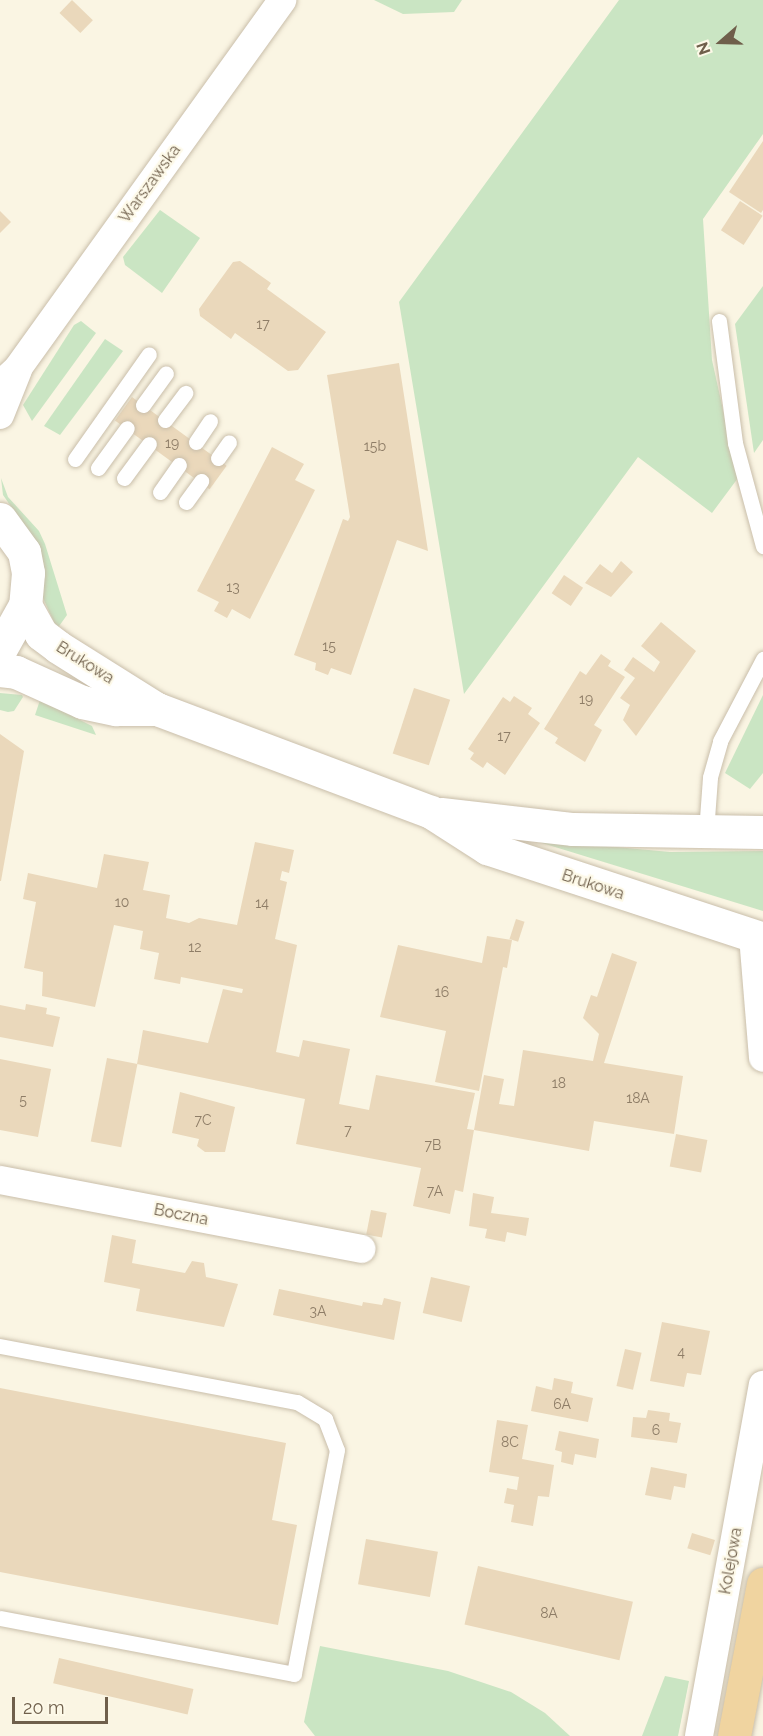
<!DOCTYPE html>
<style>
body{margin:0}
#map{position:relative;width:763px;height:1736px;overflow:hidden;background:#faf5e3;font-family:Raleway,sans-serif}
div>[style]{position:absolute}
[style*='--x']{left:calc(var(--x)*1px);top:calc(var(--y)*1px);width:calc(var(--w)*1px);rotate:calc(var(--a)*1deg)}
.green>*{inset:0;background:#cae5c3}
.building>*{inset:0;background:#ead8bb;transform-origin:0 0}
.roads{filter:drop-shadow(0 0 2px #c9beaa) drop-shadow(0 0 2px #c9beaa)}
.service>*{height:15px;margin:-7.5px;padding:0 7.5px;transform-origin:7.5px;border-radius:7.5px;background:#fff}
.minor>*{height:28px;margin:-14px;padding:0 14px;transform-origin:14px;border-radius:14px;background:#fff}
.tertiary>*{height:33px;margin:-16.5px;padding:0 16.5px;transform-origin:16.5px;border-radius:16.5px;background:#fff}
.trunk>*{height:33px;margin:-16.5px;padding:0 16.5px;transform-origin:16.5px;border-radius:16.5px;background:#f0d4a0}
span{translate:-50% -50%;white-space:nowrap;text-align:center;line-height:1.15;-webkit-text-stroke:4.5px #fdf9e8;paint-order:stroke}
.number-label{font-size:14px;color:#8e7d67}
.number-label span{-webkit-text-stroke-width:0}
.street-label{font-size:16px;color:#6f5f4b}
.north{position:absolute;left:691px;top:12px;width:60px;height:60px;-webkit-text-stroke:4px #fdf9e8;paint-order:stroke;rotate:250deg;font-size:16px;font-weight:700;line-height:24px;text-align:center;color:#6f5f4b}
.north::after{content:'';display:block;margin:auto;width:21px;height:27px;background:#6f5f4b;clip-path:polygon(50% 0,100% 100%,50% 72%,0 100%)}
.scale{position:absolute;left:12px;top:1697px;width:96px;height:27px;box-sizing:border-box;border:3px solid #6f5f4b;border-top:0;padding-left:8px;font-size:18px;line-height:21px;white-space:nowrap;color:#6f5f4b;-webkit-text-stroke:4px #fdf9e8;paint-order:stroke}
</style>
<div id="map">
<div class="green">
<i style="clip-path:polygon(374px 0,462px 0,454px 12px,403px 14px)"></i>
<i style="clip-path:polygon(619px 0,763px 0,763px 134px,703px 219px,712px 360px,738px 478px,712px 513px,638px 457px,464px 694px,399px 302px)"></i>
<i style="clip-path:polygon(160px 210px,200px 238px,162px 293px,125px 265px,123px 257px)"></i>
<i style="clip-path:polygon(763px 286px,763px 440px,754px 453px,735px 324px)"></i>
<i style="clip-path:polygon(81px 321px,96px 333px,32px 421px,23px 405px,74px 325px)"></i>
<i style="clip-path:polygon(105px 339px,123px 351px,60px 435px,44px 426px)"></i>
<i style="clip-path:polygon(1px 478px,8px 497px,39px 531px,45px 544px,67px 615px,57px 629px,43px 598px,44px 566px,40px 548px,3px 495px)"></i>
<i style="clip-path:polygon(0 693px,22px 695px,23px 697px,14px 711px,8px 712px,0 710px)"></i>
<i style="clip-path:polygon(763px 695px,763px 773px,750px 789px,725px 773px)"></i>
<i style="clip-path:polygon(40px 700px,92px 726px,96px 735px,35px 715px)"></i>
<i style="clip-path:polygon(529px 839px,670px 852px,763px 851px,763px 911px)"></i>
<i style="clip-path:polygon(320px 1646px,448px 1671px,511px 1692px,545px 1713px,570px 1736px,315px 1736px,304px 1722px)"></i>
<i style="clip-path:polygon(665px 1676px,689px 1681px,678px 1736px,642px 1736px)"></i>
</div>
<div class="building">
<i style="left:72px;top:0;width:29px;height:18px;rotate:44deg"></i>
<i style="clip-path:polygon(763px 141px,763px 210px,761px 213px,729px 192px)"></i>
<i style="left:740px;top:201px;width:27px;height:35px;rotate:33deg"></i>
<i style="clip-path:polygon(0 211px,11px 222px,0 233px)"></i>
<i style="clip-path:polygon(240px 261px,271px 283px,267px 289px,326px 332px,298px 370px,288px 371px,235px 333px,231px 339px,200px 316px,199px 309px,233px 262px)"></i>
<i style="clip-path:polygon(399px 363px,428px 551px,397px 540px,351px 675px,331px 668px,328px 675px,315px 670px,316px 663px,294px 655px,343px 519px,348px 521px,350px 517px,327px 375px)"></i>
<i style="left:132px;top:397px;width:117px;height:29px;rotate:36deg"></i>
<i style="clip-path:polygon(272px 447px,304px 464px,295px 480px,315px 490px,250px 619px,232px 609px,227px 618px,214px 611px,219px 602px,197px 591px)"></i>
<i style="clip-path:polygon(621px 561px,633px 572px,611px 597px,585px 583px,600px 564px,612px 573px)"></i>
<i style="left:564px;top:575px;width:23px;height:22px;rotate:34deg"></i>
<i style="clip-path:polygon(661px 622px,696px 651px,636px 736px,623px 720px,630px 705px,620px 698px,635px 678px,624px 670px,633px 657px,654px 672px,660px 662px,641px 646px)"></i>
<i style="clip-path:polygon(601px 654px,611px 661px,608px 666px,625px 677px,594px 725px,602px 730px,585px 762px,555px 743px,558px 738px,544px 729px,580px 671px,586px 675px)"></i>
<i style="left:414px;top:688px;width:38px;height:69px;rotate:18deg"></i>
<i style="clip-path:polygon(514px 696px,532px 708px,528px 714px,540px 723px,505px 775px,487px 762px,483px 768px,470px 759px,474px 753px,468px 749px,503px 697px,510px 702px)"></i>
<i style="clip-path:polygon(0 734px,24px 751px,1px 881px,0 881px)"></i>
<i style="clip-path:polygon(255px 842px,294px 850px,289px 873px,282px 871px,280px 880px,287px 882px,275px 939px,297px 945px,276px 1052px,299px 1057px,303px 1040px,350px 1049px,339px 1104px,369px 1110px,376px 1075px,475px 1093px,467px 1129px,474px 1130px,463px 1192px,455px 1190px,450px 1214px,413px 1206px,421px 1168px,296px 1144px,305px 1099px,137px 1064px,143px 1030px,208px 1043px,223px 989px,242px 993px,243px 989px,181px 977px,180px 984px,154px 979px,159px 953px,140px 949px,143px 931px,114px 925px,95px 1007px,42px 996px,43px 972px,24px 968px,36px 902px,23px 899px,28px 873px,97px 888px,104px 854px,149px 862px,143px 890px,170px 895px,166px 918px,189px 923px,199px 918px,237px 925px)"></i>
<i style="left:516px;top:919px;width:9px;height:21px;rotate:18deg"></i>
<i style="clip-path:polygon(487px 936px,512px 940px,507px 968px,503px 967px,479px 1091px,435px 1082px,446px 1031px,380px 1017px,398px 945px,482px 963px)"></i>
<i style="clip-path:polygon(612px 953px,637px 962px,604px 1063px,683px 1076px,674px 1134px,594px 1121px,589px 1151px,474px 1130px,484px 1075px,504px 1079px,499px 1104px,514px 1106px,523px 1050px,593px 1061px,599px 1034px,583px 1018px,591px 995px,597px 997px)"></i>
<i style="clip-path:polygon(26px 1004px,47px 1008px,46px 1014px,60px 1017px,53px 1047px,0 1037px,0 1005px,25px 1010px)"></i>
<i style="left:107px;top:1058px;width:31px;height:85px;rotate:11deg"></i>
<i style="clip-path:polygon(0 1059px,51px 1069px,38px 1137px,0 1130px)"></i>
<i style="clip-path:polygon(180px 1092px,235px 1107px,225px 1152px,205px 1152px,197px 1146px,199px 1139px,172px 1133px)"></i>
<i style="left:676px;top:1134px;width:32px;height:33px;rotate:11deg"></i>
<i style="clip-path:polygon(473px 1193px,494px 1197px,491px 1213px,529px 1218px,526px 1236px,507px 1232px,505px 1242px,485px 1238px,487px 1229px,469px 1226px)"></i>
<i style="left:371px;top:1210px;width:16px;height:25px;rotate:11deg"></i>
<i style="clip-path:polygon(112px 1235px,136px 1240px,132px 1263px,185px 1273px,192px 1261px,204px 1263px,206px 1277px,238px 1284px,224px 1327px,136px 1311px,140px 1289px,104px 1282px)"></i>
<i style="left:431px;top:1277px;width:40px;height:37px;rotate:13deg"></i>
<i style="clip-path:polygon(279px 1289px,362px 1306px,363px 1302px,382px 1305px,384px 1298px,401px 1302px,394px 1340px,273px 1315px)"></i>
<i style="clip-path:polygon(662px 1322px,710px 1331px,701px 1375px,687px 1373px,684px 1387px,650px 1381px)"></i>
<i style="left:625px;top:1349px;width:17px;height:38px;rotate:13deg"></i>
<i style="clip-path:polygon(554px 1378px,573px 1382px,571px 1393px,593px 1398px,588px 1422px,531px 1411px,536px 1386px,552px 1390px)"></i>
<i style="clip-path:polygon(0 1388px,286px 1443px,272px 1520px,297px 1525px,278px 1625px,0 1572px)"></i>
<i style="clip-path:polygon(648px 1410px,670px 1413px,669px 1421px,681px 1423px,677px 1443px,631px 1437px,633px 1417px,646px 1418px)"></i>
<i style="clip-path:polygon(497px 1420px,528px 1425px,522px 1459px,554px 1465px,549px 1497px,538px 1496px,533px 1526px,511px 1522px,514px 1505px,504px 1503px,507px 1488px,517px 1490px,519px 1477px,489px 1472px)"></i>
<i style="clip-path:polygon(559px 1431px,599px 1439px,596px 1458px,575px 1454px,573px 1465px,561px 1462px,562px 1452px,555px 1450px)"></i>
<i style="clip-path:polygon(651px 1467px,687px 1474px,685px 1488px,674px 1486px,671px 1500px,645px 1495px)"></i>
<i style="left:692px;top:1533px;width:24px;height:16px;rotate:17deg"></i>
<i style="left:366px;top:1539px;width:73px;height:46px;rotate:10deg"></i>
<i style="left:478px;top:1566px;width:159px;height:60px;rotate:13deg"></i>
<i style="left:59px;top:1658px;width:138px;height:26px;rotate:13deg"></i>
</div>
<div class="roads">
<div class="service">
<i style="--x:719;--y:321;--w:123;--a:82.5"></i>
<i style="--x:735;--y:443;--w:107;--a:74.8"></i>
<i style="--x:143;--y:405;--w:39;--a:-54"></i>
<i style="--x:165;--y:420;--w:34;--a:-53"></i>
<i style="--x:196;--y:442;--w:25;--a:-56"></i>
<i style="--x:218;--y:458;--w:19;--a:-55"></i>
<i style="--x:75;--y:459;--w:128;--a:-54.8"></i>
<i style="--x:98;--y:468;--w:49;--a:-54.1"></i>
<i style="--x:124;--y:478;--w:42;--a:-53.7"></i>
<i style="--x:160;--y:492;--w:33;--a:-55"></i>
<i style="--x:186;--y:502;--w:26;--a:-54"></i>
<i style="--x:706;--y:832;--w:55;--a:-85.8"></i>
<i style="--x:710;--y:777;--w:37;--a:-74"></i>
<i style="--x:720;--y:741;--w:93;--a:-62.3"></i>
<i style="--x:0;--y:1346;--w:302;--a:10.7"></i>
<i style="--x:297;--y:1402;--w:33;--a:31"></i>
<i style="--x:325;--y:1419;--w:33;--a:69"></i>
<i style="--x:337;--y:1450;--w:228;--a:100.9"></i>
<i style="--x:294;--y:1674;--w:299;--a:-169.2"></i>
</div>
<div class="minor">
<i style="--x:0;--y:385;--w:25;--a:-43"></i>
<i style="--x:18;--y:368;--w:453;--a:-54.3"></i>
<i style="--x:0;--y:415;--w:48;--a:-68.2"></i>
<i style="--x:753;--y:936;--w:122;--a:85.3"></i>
<i style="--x:0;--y:1180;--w:368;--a:10.8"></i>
<i style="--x:699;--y:1736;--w:357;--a:-79.7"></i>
</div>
<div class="tertiary">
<i style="--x:0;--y:519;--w:41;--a:54"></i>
<i style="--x:24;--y:552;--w:21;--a:79"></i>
<i style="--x:28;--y:573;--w:32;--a:95"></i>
<i style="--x:25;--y:605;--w:51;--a:119.1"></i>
<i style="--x:25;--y:605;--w:33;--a:61"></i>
<i style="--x:41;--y:634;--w:21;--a:37"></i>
<i style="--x:58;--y:647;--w:117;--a:32.1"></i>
<i style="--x:157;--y:709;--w:293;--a:20.6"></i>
<i style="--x:431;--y:812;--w:67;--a:32.7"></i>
<i style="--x:487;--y:848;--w:291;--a:18.2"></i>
<i style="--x:0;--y:670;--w:16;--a:7"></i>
<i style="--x:16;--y:672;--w:72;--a:24.4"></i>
<i style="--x:82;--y:702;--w:35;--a:12"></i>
<i style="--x:116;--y:709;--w:41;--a:0"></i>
<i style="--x:441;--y:814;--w:133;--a:6.5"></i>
<i style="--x:573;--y:829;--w:190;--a:0.9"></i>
</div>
<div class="trunk">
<i style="--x:734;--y:1736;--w:155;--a:-79.2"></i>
</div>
</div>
<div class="number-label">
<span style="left:263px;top:324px">17</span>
<span style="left:172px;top:443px">19</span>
<span style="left:375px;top:446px">15b</span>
<span style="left:233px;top:587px">13</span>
<span style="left:329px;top:646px">15</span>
<span style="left:586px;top:699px">19</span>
<span style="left:504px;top:736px">17</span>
<span style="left:122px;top:902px">10</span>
<span style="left:262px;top:903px">14</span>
<span style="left:195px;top:947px">12</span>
<span style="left:442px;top:992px">16</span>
<span style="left:559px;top:1083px">18</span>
<span style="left:638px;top:1098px">18A</span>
<span style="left:23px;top:1100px">5</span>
<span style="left:203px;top:1120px">7C</span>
<span style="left:348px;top:1130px">7</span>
<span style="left:433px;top:1145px">7B</span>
<span style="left:435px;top:1191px">7A</span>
<span style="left:318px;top:1311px">3A</span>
<span style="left:681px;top:1352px">4</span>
<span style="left:562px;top:1404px">6A</span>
<span style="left:656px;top:1430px">6</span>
<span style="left:510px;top:1442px">8C</span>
<span style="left:549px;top:1613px">8A</span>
</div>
<div class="street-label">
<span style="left:150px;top:184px;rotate:-54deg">Warszawska</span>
<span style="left:85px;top:663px;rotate:32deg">Brukowa</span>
<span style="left:593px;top:885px;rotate:18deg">Brukowa</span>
<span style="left:181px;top:1215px;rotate:11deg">Boczna</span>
<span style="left:731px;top:1561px;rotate:-80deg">Kolejowa</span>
</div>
<div class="north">N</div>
<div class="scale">20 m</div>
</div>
